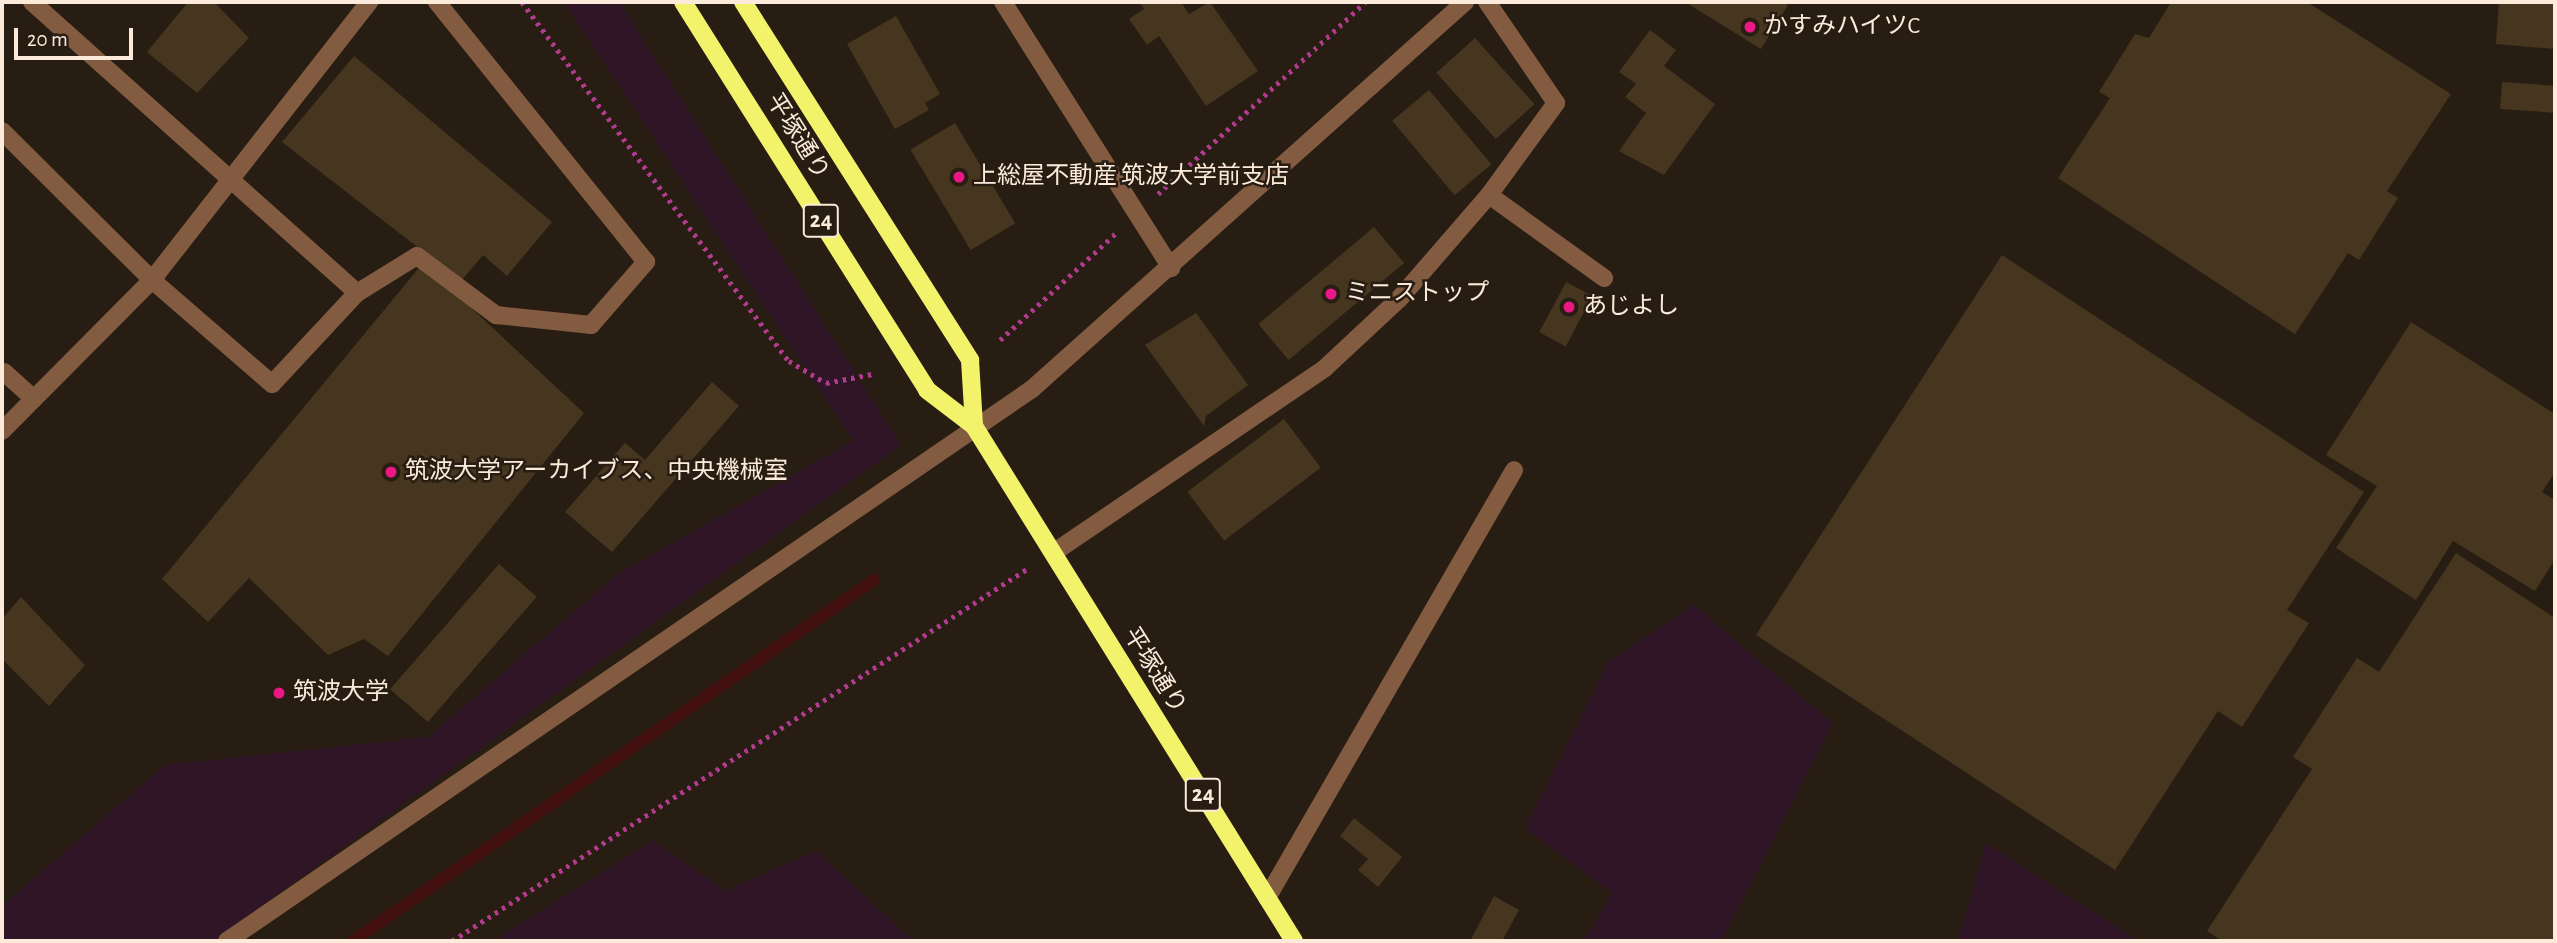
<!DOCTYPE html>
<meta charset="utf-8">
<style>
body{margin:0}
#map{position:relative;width:2557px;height:943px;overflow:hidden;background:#271d12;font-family:"Alegreya Sans","Noto Sans JP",sans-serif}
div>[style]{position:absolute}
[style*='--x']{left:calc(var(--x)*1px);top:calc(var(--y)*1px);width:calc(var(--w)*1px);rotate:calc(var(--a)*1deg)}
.green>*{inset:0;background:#301527}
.stream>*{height:12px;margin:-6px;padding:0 6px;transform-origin:6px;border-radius:6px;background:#420f0f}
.building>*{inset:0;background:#46361f;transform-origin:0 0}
.path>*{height:4.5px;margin-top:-2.25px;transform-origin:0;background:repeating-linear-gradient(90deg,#b03a8c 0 3.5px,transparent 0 8.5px)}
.minor>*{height:18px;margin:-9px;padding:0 9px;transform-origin:9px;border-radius:9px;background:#825b41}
.major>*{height:18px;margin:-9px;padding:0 9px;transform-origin:9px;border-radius:9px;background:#f3f26b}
.dots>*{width:19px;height:19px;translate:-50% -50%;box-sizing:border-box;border:4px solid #271d12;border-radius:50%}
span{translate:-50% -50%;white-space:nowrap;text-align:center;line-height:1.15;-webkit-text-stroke:5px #271d12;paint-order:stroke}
.shield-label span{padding:2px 5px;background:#271d12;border:2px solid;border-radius:5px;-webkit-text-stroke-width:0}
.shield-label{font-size:23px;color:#fcebdb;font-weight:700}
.poi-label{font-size:24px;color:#fcebdb}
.left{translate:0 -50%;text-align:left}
.street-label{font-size:24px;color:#fcebdb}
.frame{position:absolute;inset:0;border:4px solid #fcebdb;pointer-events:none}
.scale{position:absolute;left:14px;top:28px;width:119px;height:32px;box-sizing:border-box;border:4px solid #fcebdb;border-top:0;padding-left:9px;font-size:21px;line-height:24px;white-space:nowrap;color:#fcebdb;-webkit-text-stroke:5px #271d12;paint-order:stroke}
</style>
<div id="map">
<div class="green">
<i style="clip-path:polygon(564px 2px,619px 2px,901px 445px,213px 941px,2px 941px,2px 906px,165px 765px,428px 737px,618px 574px,853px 441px)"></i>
<i style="clip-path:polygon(1694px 605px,1833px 724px,1721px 941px,1584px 941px,1612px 893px,1525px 828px,1609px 661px)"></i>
<i style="clip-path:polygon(653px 840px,725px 891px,816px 851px,913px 941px,493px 941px)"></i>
<i style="clip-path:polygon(1986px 843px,2139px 941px,1958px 941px)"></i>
</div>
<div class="stream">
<i style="--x:353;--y:941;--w:634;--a:-34.72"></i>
</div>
<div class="building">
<i style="clip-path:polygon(188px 2px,214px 2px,249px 38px,197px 93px,147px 52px)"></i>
<i style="clip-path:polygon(1139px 2px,1181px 2px,1189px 14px,1210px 2px,1258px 71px,1206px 106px,1159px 36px,1147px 45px,1129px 19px,1144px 9px)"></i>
<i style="clip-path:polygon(1685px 2px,1783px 2px,1788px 5px,1761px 49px)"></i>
<i style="clip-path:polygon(2171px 2px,2307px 2px,2451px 94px,2387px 191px,2398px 198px,2359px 260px,2348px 253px,2295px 334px,2058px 178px,2110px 98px,2099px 92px,2135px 34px,2149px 38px)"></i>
<i style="clip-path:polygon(2499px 2px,2555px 2px,2555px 49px,2496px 44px)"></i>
<i style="clip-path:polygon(896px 16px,940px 94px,925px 103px,929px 110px,895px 129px,847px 44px)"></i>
<i style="clip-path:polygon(1650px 30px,1676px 50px,1664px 66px,1715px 104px,1664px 175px,1619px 151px,1646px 113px,1625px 97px,1636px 84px,1619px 72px)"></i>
<i style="left:1475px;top:38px;width:89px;height:52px;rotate:48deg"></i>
<i style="clip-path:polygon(354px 56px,552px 222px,507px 276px,483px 255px,461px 281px,282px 142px)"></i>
<i style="left:2502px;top:82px;width:53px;height:27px;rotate:4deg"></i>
<i style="left:1429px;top:90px;width:97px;height:48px;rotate:50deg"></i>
<i style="left:955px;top:123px;width:117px;height:52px;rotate:59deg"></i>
<i style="left:1374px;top:227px;width:47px;height:151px;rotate:50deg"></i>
<i style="clip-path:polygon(2002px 255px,2364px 492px,2287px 610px,2309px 623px,2242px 727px,2218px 711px,2115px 870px,1756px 635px)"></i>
<i style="clip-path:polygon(423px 263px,584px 413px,388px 656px,364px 639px,328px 655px,249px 578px,208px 622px,162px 579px)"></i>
<i style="left:1566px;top:282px;width:30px;height:57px;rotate:28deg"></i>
<i style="clip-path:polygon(1196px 313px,1248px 385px,1206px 416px,1204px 426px,1145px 345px)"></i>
<i style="clip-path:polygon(2411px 322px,2555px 414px,2555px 472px,2542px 492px,2555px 500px,2555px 559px,2535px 591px,2453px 541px,2416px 600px,2336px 548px,2377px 486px,2326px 455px)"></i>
<i style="clip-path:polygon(712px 382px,739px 406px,612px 552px,565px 512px,625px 443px,645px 460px)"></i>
<i style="left:1284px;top:419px;width:61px;height:121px;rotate:53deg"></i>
<i style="clip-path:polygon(2456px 553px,2555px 618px,2555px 941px,2222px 941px,2207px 931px,2312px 769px,2293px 757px,2357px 658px,2379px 672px)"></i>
<i style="left:499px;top:564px;width:50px;height:166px;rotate:41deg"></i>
<i style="clip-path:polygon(21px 597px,85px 665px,49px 706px,2px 659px,2px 619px)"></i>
<i style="clip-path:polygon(1354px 818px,1402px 857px,1378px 887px,1358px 870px,1368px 859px,1340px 836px)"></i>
<i style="clip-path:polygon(1494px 896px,1519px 910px,1502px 941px,1470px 941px)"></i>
</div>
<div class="path">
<i style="--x:522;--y:2;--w:447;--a:53.4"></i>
<i style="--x:789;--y:361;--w:43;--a:30.7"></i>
<i style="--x:826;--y:383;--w:47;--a:-11.1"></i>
<i style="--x:1158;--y:194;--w:282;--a:-42.8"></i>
<i style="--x:1000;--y:340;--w:158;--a:-42.7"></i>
<i style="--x:452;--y:941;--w:688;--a:-32.91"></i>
</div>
<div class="minor">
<i style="--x:32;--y:2;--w:436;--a:41.8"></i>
<i style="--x:1003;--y:2;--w:315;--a:57.7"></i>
<i style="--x:2;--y:131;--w:211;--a:44.8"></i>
<i style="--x:152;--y:280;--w:159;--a:40.9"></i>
<i style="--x:272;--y:384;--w:125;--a:-47"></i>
<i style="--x:357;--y:293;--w:70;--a:-31.7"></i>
<i style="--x:417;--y:256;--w:99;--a:36.8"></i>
<i style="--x:496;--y:315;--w:96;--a:6"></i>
<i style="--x:591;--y:325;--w:84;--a:-48.9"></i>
<i style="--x:646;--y:262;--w:334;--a:-128.8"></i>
<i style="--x:1489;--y:195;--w:142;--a:35.8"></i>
<i style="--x:4;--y:372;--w:40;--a:42"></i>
<i style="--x:2;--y:431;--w:213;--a:-45.2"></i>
<i style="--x:152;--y:280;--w:353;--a:-52"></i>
<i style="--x:1053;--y:553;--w:329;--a:-34.2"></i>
<i style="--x:1325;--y:368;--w:101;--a:-43"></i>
<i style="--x:1399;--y:299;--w:138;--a:-49.1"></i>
<i style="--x:1489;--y:195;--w:114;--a:-53.9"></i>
<i style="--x:1556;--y:103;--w:122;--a:-124.3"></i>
<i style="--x:1267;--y:898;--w:494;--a:-60"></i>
<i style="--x:227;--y:941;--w:976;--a:-34.44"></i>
<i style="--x:1032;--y:389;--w:581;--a:-41.79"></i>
</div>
<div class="major">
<i style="--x:683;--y:2;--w:458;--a:57.8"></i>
<i style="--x:927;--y:390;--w:59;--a:37.5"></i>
<i style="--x:974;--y:426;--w:606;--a:58.14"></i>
<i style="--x:743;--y:2;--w:424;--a:57.6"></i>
<i style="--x:970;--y:360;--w:66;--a:86.5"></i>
</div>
<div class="dots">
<i style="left:1750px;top:27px;background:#ec1787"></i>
<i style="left:959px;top:177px;background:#ec1787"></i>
<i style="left:1331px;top:294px;background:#ec1787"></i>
<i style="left:1569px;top:307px;background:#ec1787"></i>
<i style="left:391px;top:472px;background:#ec1787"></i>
<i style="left:279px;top:693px;background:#ec1787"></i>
</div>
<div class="shield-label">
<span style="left:821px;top:221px">24</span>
<span style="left:1203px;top:795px">24</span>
</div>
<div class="poi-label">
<span class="left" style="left:1764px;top:27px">かすみハイツC</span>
<span class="left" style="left:973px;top:177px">上総屋不動産 筑波大学前支店</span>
<span class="left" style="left:1345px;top:294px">ミニストップ</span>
<span class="left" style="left:1583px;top:307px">あじよし</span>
<span class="left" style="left:405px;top:472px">筑波大学アーカイブス、中央機械室</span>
<span class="left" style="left:293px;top:693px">筑波大学</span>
</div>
<div class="street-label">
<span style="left:797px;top:137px;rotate:58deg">平塚通り</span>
<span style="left:1154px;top:671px;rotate:58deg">平塚通り</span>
</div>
<div class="frame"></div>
<div class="scale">20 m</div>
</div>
